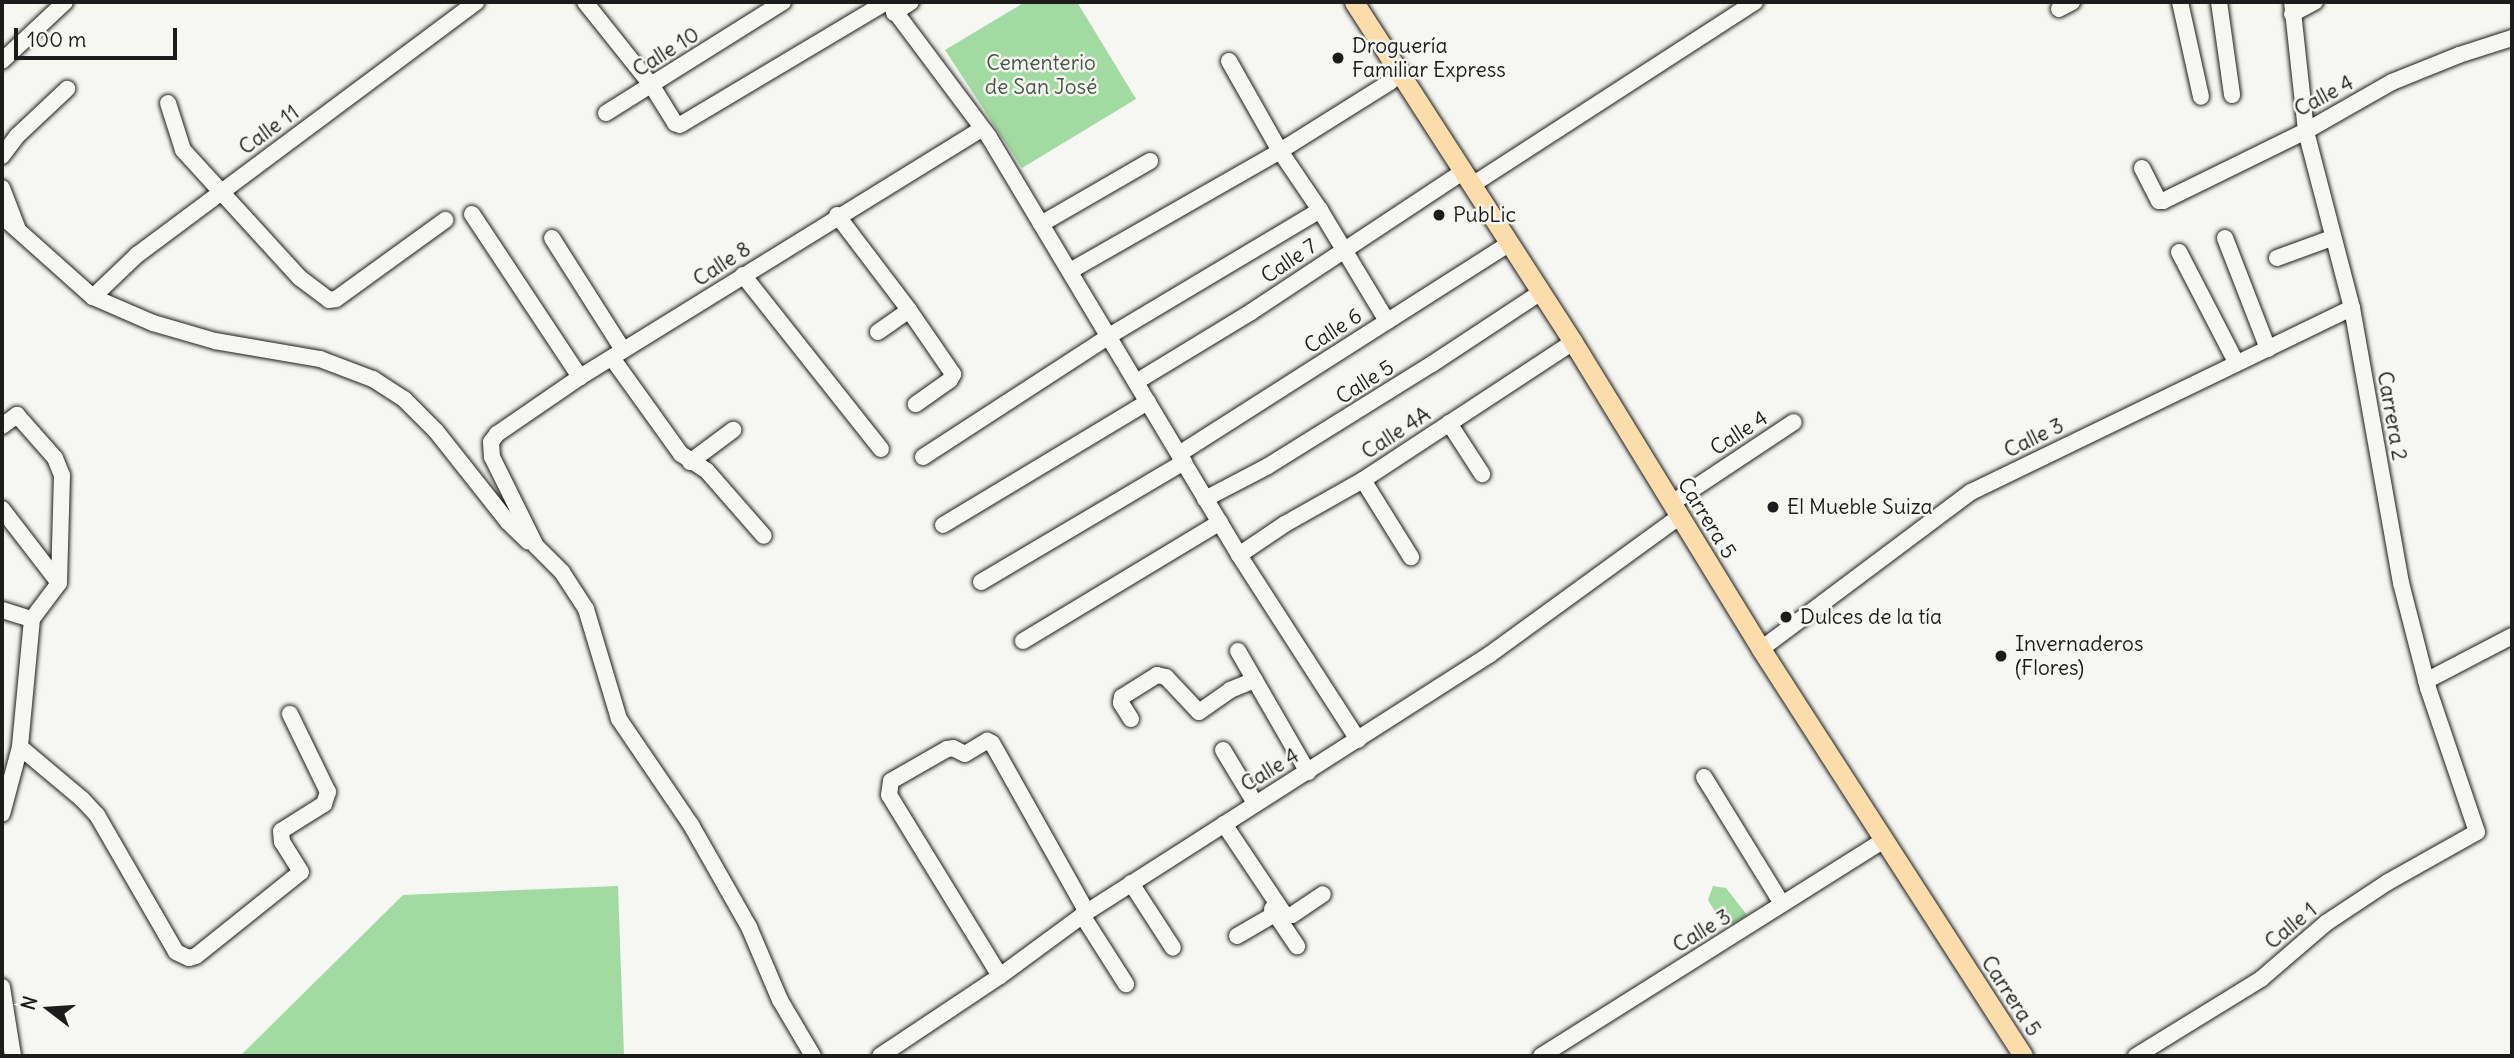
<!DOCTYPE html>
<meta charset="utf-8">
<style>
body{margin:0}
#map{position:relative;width:2514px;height:1058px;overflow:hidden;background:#f6f6f2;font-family:Delius,sans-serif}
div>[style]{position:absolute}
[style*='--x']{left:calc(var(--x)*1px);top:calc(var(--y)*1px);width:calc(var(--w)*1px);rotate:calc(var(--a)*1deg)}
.green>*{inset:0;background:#a1dba1}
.roads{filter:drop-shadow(0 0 2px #1c1c1c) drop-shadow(0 0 2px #1c1c1c)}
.minor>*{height:16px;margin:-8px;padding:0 8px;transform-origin:8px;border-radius:8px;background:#f6f6f2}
.major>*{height:19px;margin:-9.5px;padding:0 9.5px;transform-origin:9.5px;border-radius:9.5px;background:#fbddab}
.dots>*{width:19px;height:19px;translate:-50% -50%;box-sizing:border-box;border:4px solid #f6f6f2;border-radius:50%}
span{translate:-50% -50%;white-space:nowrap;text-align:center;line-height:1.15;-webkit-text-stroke:5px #f6f6f2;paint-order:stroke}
.poi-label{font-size:21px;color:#1c1c1c}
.left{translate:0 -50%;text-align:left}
.street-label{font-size:21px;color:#1c1c1c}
.park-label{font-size:21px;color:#454}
.frame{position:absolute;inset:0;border:4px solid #1c1c1c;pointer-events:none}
.north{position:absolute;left:14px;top:974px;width:70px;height:70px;-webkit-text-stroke:5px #f6f6f2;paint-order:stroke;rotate:287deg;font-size:19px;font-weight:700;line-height:28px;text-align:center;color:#1c1c1c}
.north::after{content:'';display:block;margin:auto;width:24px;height:32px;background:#1c1c1c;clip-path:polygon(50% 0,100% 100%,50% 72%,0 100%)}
.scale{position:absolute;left:14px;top:28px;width:163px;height:32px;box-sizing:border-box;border:4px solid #1c1c1c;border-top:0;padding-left:9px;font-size:21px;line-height:24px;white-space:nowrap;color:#1c1c1c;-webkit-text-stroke:5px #f6f6f2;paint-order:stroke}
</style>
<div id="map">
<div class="green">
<i style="clip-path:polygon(1025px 2px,1077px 2px,1136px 99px,1022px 168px,945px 50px)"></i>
<i style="clip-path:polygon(618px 886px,624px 1056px,240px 1056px,403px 895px)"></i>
<i style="clip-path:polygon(1713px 886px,1726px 888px,1747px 915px,1725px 928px,1708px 900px)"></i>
</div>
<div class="roads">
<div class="minor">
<i style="--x:585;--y:2;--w:107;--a:51.4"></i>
<i style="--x:652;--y:86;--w:44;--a:58.1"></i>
<i style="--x:675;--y:123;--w:5;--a:22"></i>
<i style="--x:680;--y:125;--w:240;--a:-30.8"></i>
<i style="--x:888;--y:2;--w:169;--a:53.2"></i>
<i style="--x:989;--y:137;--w:487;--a:59.1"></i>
<i style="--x:1239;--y:555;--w:220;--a:57.2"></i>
<i style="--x:2180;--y:2;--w:97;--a:77.5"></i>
<i style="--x:2219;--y:2;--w:94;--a:82"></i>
<i style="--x:2059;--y:9;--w:15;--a:-28"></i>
<i style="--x:894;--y:13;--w:20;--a:-33"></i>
<i style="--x:2292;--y:14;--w:26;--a:-28"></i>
<i style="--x:2;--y:61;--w:86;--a:-43.1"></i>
<i style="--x:1229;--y:61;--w:103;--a:60.5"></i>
<i style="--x:1280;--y:151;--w:71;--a:55.9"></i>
<i style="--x:1320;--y:210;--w:130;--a:58.9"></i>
<i style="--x:168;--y:103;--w:49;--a:72.3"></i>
<i style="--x:183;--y:150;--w:173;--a:47.6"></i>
<i style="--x:300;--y:278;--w:36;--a:37"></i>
<i style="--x:329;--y:300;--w:7;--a:-8"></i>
<i style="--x:336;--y:299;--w:135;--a:-35.9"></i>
<i style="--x:606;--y:113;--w:209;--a:-32.1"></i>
<i style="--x:2;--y:156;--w:25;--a:-53"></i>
<i style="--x:17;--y:136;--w:69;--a:-43.2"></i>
<i style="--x:2142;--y:168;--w:37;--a:63"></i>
<i style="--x:2159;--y:201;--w:4;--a:0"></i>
<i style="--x:2163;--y:201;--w:159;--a:-26.1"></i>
<i style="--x:2306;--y:131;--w:99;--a:-29.7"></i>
<i style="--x:2392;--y:82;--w:72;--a:-21.9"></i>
<i style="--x:2459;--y:55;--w:56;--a:-17.8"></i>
<i style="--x:1472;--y:185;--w:337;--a:-32.9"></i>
<i style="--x:2;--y:188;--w:42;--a:69"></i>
<i style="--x:472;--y:214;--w:196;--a:56.5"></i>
<i style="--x:837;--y:215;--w:119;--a:52.8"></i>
<i style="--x:909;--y:310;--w:78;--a:55.5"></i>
<i style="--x:953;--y:374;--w:7;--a:117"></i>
<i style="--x:950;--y:380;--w:42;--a:144.8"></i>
<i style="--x:2;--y:216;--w:122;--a:41.7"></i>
<i style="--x:93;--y:297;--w:65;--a:23.4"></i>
<i style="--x:153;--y:323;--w:65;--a:16.2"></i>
<i style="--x:215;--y:341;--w:107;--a:9.7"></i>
<i style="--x:320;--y:359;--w:57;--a:20.7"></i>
<i style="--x:373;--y:379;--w:37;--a:33"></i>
<i style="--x:404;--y:399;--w:45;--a:45"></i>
<i style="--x:436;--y:431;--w:116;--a:51.6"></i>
<i style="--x:508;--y:522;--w:28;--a:44"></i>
<i style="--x:1041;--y:224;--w:126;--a:-30"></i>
<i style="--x:552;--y:238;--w:133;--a:57.6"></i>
<i style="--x:2225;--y:238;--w:119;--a:68.8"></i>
<i style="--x:2179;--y:252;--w:124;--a:62.6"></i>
<i style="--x:2277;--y:258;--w:59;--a:-20"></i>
<i style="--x:1070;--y:271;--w:242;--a:-29.7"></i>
<i style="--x:1280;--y:151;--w:130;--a:-32.1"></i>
<i style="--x:743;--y:275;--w:222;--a:51.6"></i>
<i style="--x:93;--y:297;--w:61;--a:-43.7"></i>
<i style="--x:137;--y:255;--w:423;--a:-36.7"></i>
<i style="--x:878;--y:332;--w:38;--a:-35"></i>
<i style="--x:612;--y:358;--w:118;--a:54.3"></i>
<i style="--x:681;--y:454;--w:31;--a:33"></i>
<i style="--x:707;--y:471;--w:86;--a:48.8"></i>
<i style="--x:1136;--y:382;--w:135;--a:-31.3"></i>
<i style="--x:1251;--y:312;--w:255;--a:-33.5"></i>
<i style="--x:1449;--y:423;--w:61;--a:57.1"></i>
<i style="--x:2;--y:426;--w:19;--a:-36"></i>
<i style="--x:17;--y:415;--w:57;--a:48.5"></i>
<i style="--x:55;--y:458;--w:18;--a:68"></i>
<i style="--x:62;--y:475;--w:108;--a:91.6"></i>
<i style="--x:59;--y:583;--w:45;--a:126.9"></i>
<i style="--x:32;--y:619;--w:129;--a:95.4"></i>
<i style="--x:20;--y:747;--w:69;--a:105"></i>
<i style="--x:1179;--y:454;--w:393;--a:-32.5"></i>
<i style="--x:923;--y:457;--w:222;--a:-33"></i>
<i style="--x:1109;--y:336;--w:246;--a:-30.8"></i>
<i style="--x:690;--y:462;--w:54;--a:-36.7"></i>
<i style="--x:1363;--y:480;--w:91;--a:58.1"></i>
<i style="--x:1205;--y:499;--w:71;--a:-27.6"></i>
<i style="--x:1268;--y:466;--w:193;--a:-31.9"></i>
<i style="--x:1432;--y:364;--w:131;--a:-33.4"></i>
<i style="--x:1672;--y:503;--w:146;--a:-33.6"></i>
<i style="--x:2;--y:509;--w:93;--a:52.4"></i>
<i style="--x:943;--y:525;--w:239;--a:-31"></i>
<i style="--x:1239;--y:555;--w:55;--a:-34"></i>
<i style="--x:1285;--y:524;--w:90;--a:-29.4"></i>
<i style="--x:1363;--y:480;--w:251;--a:-33.3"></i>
<i style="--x:981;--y:582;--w:236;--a:-30.6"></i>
<i style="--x:2;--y:610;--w:31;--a:17"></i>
<i style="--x:1023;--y:641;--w:230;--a:-31.1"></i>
<i style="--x:1761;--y:649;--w:262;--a:-36.8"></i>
<i style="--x:1971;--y:492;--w:423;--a:-25.8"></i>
<i style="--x:1238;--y:651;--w:140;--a:60"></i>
<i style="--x:2426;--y:681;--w:97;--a:-27.6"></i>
<i style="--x:1131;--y:719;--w:19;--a:-122"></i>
<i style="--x:1121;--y:703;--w:6;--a:-81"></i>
<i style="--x:1122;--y:697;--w:41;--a:-32.2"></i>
<i style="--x:1157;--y:675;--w:9;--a:13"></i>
<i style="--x:1166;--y:677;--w:48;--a:46.7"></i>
<i style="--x:1199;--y:712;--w:38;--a:-35"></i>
<i style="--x:1230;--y:690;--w:27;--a:-22"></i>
<i style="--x:20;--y:747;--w:81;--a:40"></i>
<i style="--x:82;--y:799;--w:22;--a:47"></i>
<i style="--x:97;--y:815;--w:158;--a:60"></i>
<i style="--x:176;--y:952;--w:14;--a:25"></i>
<i style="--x:189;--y:958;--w:7;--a:-16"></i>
<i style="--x:196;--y:956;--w:134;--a:-38.7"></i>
<i style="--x:301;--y:872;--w:36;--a:-122"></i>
<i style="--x:282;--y:842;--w:11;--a:-95"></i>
<i style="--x:281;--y:831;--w:51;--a:-32.1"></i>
<i style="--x:324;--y:804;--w:13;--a:-72"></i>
<i style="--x:328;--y:792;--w:87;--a:-116"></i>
<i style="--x:1223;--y:750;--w:62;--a:58.9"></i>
<i style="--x:1704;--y:777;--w:149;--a:58.4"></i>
<i style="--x:1224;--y:824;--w:110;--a:56.2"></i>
<i style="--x:1285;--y:915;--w:7;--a:0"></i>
<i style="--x:1292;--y:915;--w:37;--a:-34"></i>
<i style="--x:1131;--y:883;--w:77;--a:57.1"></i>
<i style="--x:1272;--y:909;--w:45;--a:56"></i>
<i style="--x:1082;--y:915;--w:82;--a:57.5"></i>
<i style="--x:1237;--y:936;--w:44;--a:-30.1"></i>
<i style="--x:1000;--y:976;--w:212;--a:-121.5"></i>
<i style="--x:889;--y:795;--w:14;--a:-82"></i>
<i style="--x:891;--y:781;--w:64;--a:-29.7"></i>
<i style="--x:947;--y:749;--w:6;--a:-9"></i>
<i style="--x:953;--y:748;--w:13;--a:27"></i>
<i style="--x:965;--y:754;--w:26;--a:-31"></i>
<i style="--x:987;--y:741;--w:5;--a:22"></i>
<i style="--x:992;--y:743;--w:194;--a:60.7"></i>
<i style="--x:2;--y:987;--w:70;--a:80.9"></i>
<i style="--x:813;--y:1056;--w:65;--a:-120.5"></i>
<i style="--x:780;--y:1000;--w:79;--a:-113"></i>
<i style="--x:749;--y:927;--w:117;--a:-119.6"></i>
<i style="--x:691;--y:825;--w:128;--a:-124.2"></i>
<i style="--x:619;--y:719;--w:115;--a:-106.7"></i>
<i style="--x:586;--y:609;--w:44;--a:-123"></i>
<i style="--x:562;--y:572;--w:37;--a:-135"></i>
<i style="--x:536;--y:546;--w:99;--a:-116.3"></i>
<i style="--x:492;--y:457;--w:15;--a:-94"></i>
<i style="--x:491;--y:442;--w:10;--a:-53"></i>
<i style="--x:497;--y:434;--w:101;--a:-34.5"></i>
<i style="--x:580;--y:377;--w:471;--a:-31.7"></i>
<i style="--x:880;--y:1056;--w:144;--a:-33.7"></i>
<i style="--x:1000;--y:976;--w:108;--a:-36.3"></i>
<i style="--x:1087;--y:912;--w:477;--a:-32.6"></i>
<i style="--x:1489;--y:655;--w:236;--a:-36"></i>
<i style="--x:1541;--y:1056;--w:405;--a:-32.2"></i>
<i style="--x:2136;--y:1056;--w:147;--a:-31.6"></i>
<i style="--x:2261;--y:979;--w:86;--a:-40.7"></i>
<i style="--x:2326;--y:923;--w:74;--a:-33.5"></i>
<i style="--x:2388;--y:882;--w:102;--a:-29.3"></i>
<i style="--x:2477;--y:832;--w:152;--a:-108.8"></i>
<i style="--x:2428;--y:688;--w:108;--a:-104.4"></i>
<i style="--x:2401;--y:583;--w:279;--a:-100.1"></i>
<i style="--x:2352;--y:308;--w:183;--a:-104.6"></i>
<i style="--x:2306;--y:131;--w:130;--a:-96.2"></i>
</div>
<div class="major">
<i style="--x:1354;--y:2;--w:404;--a:57.2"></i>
<i style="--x:1573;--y:342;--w:360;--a:58.5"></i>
<i style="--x:1761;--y:649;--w:484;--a:57.2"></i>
</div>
</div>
<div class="dots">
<i style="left:1338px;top:58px;background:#1c1c1c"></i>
<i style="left:1439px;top:215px;background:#1c1c1c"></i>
<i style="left:1773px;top:507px;background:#1c1c1c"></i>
<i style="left:1786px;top:617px;background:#1c1c1c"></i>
<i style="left:2001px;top:656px;background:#1c1c1c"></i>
</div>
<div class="poi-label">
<span class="left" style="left:1352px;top:58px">Droguería<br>Familiar Express</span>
<span class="left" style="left:1453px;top:215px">PubLic</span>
<span class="left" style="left:1787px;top:507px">El Mueble Suiza</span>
<span class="left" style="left:1800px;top:617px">Dulces de la tía</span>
<span class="left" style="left:2015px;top:656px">Invernaderos<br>(Flores)</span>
</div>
<div class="street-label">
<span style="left:666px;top:52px;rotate:-32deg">Calle 10</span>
<span style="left:2324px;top:96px;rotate:-28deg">Calle 4</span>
<span style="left:269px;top:130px;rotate:-36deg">Calle 11</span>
<span style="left:1289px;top:261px;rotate:-34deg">Calle 7</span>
<span style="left:722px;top:264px;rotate:-33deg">Calle 8</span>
<span style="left:1333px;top:331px;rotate:-33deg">Calle 6</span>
<span style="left:1365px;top:382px;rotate:-32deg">Calle 5</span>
<span style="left:2392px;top:416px;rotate:80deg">Carrera 2</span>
<span style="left:1396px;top:433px;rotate:-33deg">Calle 4A</span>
<span style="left:1739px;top:433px;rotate:-33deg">Calle 4</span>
<span style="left:2034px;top:438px;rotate:-26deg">Calle 3</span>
<span style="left:1707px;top:518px;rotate:58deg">Carrera 5</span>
<span style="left:1270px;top:770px;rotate:-31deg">Calle 4</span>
<span style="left:2291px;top:926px;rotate:-39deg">Calle 1</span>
<span style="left:1702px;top:931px;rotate:-31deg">Calle 3</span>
<span style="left:2011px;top:996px;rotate:57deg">Carrera 5</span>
</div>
<div class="park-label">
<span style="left:1041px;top:75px">Cementerio<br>de San José</span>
</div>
<div class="frame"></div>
<div class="north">N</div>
<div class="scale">100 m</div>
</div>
